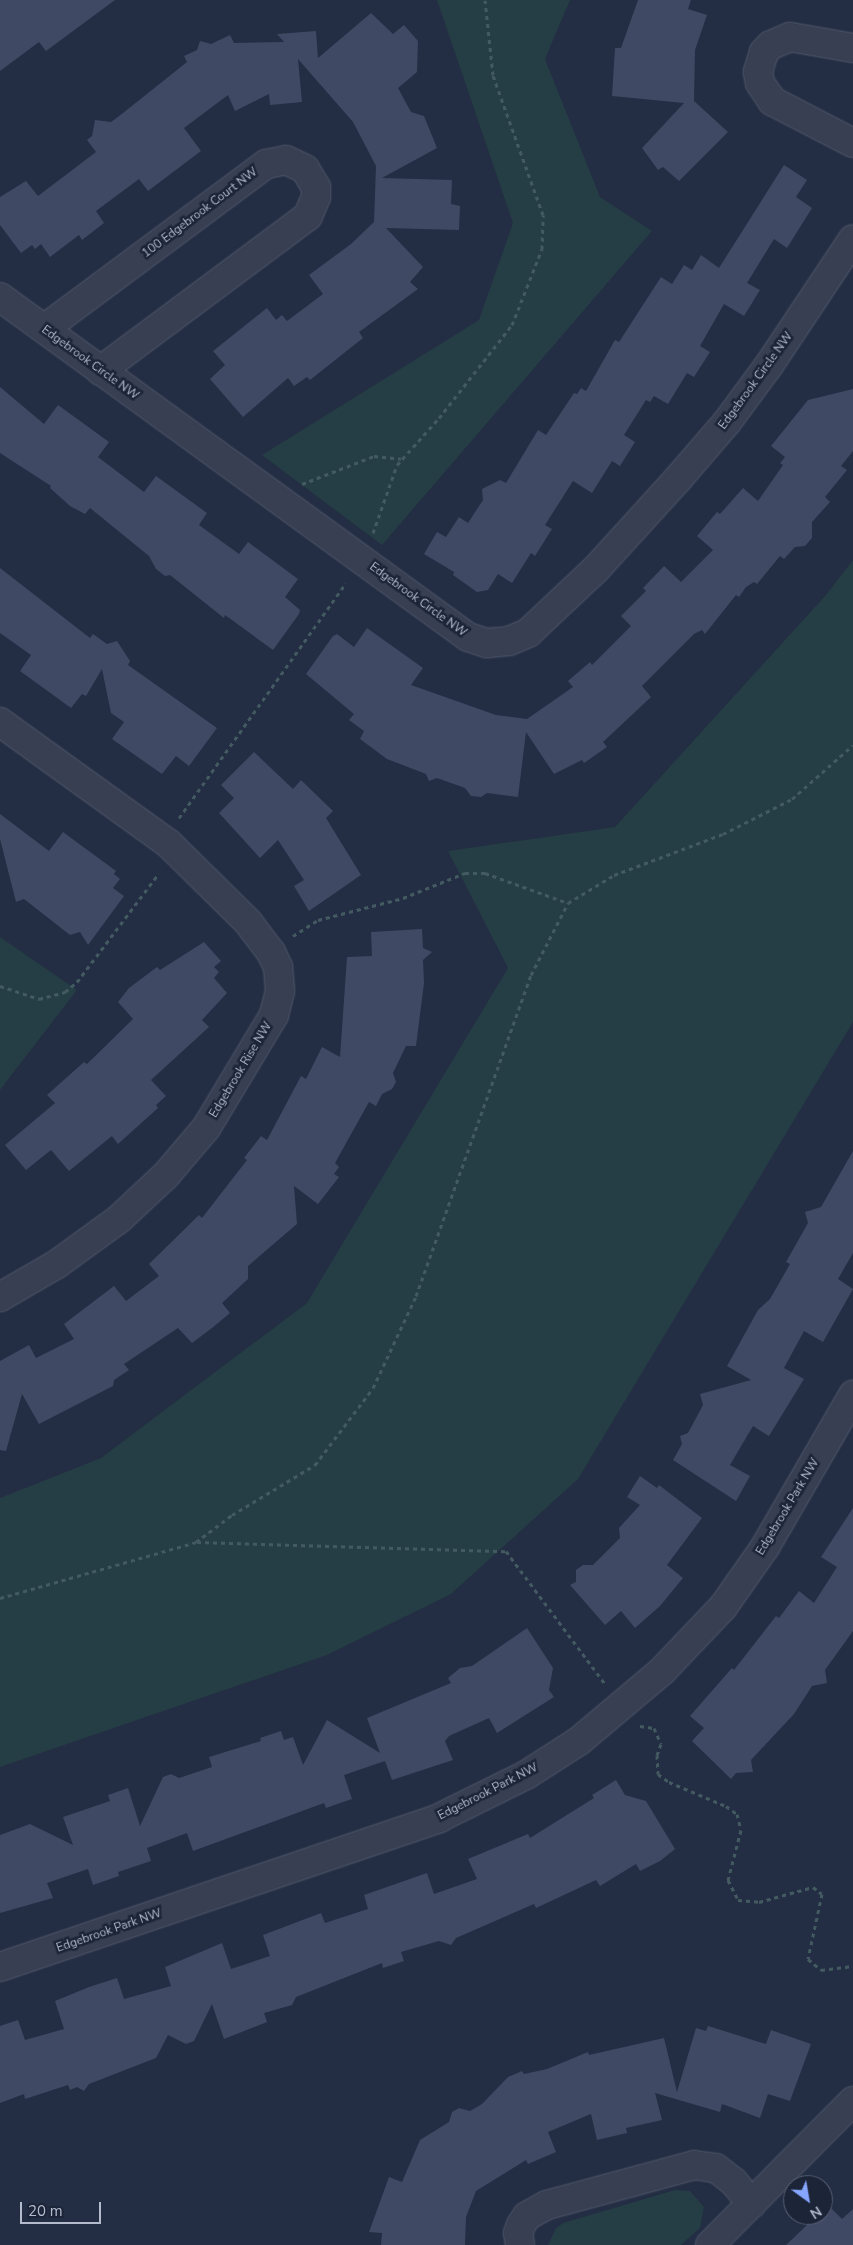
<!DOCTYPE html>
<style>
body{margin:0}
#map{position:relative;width:853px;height:2245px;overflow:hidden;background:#232d43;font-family:"Nunito Sans",sans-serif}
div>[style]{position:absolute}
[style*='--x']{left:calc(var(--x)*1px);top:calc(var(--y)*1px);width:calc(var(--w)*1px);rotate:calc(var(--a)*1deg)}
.green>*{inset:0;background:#253d44}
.building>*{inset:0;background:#3f4964}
.path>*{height:3px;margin-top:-1.5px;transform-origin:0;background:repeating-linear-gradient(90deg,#435a61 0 4px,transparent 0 8px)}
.roads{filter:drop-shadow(0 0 1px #525a6d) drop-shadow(0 0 1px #525a6d)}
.minor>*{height:28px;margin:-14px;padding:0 14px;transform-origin:14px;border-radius:14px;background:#383f52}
span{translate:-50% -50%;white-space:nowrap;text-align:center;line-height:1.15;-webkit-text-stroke:5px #1c2438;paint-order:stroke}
.street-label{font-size:12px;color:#b4bbcd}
.north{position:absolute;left:783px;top:2175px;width:50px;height:50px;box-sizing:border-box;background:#1c2438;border:1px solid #596074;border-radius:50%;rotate:148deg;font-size:14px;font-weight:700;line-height:20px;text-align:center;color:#b4bbcd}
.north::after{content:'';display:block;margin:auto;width:18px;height:22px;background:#87a6ff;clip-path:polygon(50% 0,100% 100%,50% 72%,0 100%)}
.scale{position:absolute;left:20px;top:2202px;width:81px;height:22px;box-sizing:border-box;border:2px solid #b4bbcd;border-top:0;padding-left:6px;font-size:15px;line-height:18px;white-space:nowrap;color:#b4bbcd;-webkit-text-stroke:4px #1c2438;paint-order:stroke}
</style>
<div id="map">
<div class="green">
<i style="clip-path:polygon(437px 0,570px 0,545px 59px,600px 197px,652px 231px,382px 545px,262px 455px,479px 320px,513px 223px)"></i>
<i style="clip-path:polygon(853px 560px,853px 1022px,578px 1479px,451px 1594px,327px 1655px,0 1767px,0 1498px,101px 1458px,307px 1303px,508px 968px,448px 851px,615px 827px,825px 596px)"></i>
<i style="clip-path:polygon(0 937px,77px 990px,0 1090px)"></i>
<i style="clip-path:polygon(675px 2190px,690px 2191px,704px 2207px,700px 2228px,681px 2245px,548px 2245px,556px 2228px,563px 2223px)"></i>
</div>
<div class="building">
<i style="clip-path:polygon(0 0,115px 0,46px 51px,39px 42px,0 71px)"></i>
<i style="clip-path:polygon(638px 0,691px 0,688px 9px,707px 15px,695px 50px,694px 101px,728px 132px,679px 181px,663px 167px,658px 170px,642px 148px,684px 103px,612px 96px,615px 48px,621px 48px)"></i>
<i style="clip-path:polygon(371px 13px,393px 34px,404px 25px,418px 41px,417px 72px,398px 88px,411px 112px,424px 116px,437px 148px,382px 178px,452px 180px,451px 204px,460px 206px,459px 230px,386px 228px,423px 267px,410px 282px,418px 289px,359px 332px,363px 338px,310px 380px,307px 377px,294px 386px,288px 378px,243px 417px,210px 379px,225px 365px,213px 351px,267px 308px,276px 320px,282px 315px,287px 321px,323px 294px,309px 275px,351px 244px,374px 222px,376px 166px,353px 122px,298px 59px,302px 102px,270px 105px,269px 94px,235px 111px,228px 95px,184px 128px,201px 151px,148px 191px,139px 179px,96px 211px,104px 223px,82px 240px,79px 235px,50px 257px,41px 244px,35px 249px,32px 245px,21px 253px,0 225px,0 197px,26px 181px,38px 196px,96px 152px,87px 140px,92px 136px,95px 120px,111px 122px,123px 113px,187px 62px,184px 56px,197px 50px,200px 41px,211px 44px,230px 35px,234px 43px,284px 42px,277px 34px,316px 31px,318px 58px)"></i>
<i style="clip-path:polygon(784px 165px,807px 180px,796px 197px,812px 208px,787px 248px,774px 239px,747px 283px,760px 290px,744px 316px,724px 304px,700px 346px,710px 352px,694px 377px,687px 373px,668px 404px,654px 396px,650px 402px,646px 400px,624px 435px,635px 442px,620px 466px,612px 461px,592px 493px,573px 481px,545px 525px,552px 529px,535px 556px,531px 553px,512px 583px,498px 574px,488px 590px,477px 592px,453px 575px,454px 572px,424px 554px,437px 532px,446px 537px,459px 517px,468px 523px,483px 500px,482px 489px,500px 480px,506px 483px,538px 430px,546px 435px,574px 393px,577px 394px,581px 388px,586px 391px,615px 340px,619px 342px,661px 277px,672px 284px,684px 265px,692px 270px,701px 255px,719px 268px)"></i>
<i style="clip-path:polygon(0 387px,44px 424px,58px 405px,109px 442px,98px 457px,144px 492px,156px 476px,207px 513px,199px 525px,239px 554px,248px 542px,298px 579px,285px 597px,300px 610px,299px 614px,273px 650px,225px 615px,224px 618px,170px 575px,165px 576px,156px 569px,149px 556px,90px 508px,85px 514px,70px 506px,50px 488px,51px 486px,0 453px)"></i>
<i style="clip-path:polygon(853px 389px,853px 451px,841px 466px,847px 470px,825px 497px,830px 502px,812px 522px,812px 538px,805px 546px,795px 547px,784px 559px,780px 556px,757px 584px,754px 582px,746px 587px,739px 597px,736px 595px,705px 634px,702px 630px,694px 634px,642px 686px,651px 697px,603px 742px,607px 747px,584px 763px,582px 760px,554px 774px,526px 732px,518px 797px,487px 793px,481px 797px,471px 796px,465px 788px,437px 778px,429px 781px,426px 774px,387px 759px,360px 739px,364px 731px,349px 720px,354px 714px,306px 674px,333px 636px,337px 634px,354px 647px,367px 628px,423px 668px,411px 685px,496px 715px,527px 719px,573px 687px,568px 681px,590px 662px,592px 665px,631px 626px,621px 616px,646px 591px,643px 588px,664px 566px,681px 582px,713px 550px,697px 536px,717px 512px,720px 514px,743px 488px,758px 501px,783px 465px,780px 463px,785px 457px,771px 446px,808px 400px)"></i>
<i style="clip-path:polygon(0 568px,90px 638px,93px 634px,107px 644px,117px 641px,130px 661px,128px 665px,217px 728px,189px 766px,176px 756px,162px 774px,112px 739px,124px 722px,111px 713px,102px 669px,86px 696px,82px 694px,71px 708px,20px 671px,31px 655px,0 633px)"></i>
<i style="clip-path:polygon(254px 752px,293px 789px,301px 780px,333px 811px,326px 818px,361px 875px,309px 911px,294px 886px,304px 880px,278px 840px,260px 858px,219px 813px,234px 798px,221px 785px)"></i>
<i style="clip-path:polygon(0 814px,49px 851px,63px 832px,116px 871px,114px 874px,120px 879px,113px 888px,124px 896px,88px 945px,80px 932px,70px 935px,24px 899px,16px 902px,0 839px)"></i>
<i style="clip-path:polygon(422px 929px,423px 948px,432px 952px,423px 960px,424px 983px,416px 1046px,406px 1046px,393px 1073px,396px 1082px,392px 1089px,382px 1094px,376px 1106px,369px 1102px,335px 1163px,339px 1167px,334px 1174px,339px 1177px,318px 1204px,294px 1186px,297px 1224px,248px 1266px,248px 1279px,222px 1303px,230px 1313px,212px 1328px,192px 1343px,178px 1328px,124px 1364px,129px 1370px,114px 1380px,113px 1386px,39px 1424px,22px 1394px,6px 1451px,0 1450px,0 1361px,29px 1345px,36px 1358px,74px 1339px,64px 1324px,114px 1286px,126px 1301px,159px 1276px,149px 1264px,199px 1215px,202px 1218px,247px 1160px,244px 1158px,261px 1136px,267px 1140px,301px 1076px,306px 1079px,322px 1047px,340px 1057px,347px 957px,372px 956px,371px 932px)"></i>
<i style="clip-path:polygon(204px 942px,221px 961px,214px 967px,219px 972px,214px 978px,227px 993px,202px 1020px,209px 1027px,151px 1080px,166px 1096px,156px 1105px,158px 1108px,118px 1144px,112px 1136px,69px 1171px,51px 1150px,26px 1170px,5px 1145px,55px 1103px,47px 1095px,84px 1062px,87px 1064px,133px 1019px,118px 1002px,129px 988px,157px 967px,160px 970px)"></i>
<i style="clip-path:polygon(853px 1151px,853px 1253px,838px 1279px,853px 1289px,823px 1342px,804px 1331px,784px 1368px,804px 1379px,769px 1436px,753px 1426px,730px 1465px,750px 1476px,736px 1501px,673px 1460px,682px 1444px,680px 1436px,688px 1433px,703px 1405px,700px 1394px,751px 1380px,727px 1366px,758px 1310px,770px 1299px,790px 1264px,786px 1262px,808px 1223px,805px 1212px,821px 1207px)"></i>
<i style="clip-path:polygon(640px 1476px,657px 1488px,659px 1485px,702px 1518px,667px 1565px,683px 1578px,660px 1606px,635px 1628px,621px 1611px,605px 1625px,570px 1585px,576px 1582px,576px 1570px,583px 1565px,593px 1565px,620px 1538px,619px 1528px,640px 1505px,627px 1497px)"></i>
<i style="clip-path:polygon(853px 1508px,853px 1631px,825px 1670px,827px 1683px,812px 1686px,794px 1714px,751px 1760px,753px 1772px,736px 1773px,731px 1779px,692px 1741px,704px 1728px,690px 1716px,732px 1668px,734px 1670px,776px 1616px,779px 1618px,799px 1591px,814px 1603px,837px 1567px,821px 1557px)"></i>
<i style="clip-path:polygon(527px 1628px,553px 1668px,549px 1690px,554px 1697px,497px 1733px,489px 1718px,449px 1736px,445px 1741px,453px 1760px,392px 1780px,385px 1761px,344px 1775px,352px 1799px,326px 1808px,324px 1803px,193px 1851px,187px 1833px,147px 1848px,151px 1861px,118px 1872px,119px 1876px,93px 1885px,88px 1869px,47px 1883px,53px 1898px,0 1913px,0 1835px,30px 1824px,73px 1845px,63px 1817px,110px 1801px,108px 1795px,128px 1788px,140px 1826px,163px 1777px,171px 1774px,179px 1778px,212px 1767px,209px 1757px,261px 1741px,260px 1738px,281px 1731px,284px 1740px,293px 1737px,303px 1765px,327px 1720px,380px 1753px,367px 1718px,451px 1683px,448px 1678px,460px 1668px,472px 1666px)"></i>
<i style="clip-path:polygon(616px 1780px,625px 1795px,646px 1801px,675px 1849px,660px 1861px,640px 1871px,636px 1864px,600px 1886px,596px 1880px,536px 1908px,534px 1904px,456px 1938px,451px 1945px,439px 1941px,401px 1952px,404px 1961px,383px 1968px,382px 1963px,296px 1997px,292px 2005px,264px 2013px,267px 2022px,224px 2039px,212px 2004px,194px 2041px,186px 2044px,168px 2035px,156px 2058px,89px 2084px,84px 2091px,77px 2087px,70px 2090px,68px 2085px,25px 2099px,24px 2094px,0 2103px,0 2026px,18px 2020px,25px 2040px,64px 2029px,55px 2001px,89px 1987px,117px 1978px,124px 1999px,171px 1986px,165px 1967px,222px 1943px,231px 1969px,270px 1956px,263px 1935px,321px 1913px,325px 1923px,368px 1909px,364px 1895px,427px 1873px,434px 1894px,477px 1879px,468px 1859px,528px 1834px,530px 1838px,594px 1798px,592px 1795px)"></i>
<i style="clip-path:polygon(708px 2026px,766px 2044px,771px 2030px,811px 2044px,790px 2101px,768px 2094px,760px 2118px,722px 2104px,720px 2112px,655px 2093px,662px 2120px,626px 2128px,627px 2133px,597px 2140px,591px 2114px,548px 2132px,556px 2152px,528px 2164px,526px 2160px,476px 2191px,466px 2217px,465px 2245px,381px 2245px,382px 2233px,369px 2232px,389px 2177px,402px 2182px,420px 2140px,449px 2122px,452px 2112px,459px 2108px,470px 2111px,482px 2104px,508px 2077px,522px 2071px,524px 2074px,547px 2069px,588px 2052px,589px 2055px,664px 2038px,677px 2092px,696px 2028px,706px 2031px)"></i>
<i style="clip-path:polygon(825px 2202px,842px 2219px,853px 2209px,853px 2245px,786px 2245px,807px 2225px,805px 2222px,812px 2215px,823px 2215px)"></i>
</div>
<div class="path">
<i style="--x:302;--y:484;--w:77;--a:-21.3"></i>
<i style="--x:374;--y:456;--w:27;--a:6"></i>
<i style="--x:373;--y:533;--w:72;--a:-70.6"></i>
<i style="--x:397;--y:465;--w:63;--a:-48.2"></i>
<i style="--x:439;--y:418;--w:118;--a:-51.9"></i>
<i style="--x:512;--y:325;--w:82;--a:-68.5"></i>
<i style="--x:542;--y:249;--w:34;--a:-88"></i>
<i style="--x:543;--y:215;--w:149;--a:-109.7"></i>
<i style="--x:493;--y:75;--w:75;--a:-96.1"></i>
<i style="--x:179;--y:818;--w:288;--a:-54.6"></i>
<i style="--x:293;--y:936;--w:30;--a:-33"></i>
<i style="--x:318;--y:920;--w:88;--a:-14.5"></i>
<i style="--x:403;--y:898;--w:67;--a:-22"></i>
<i style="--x:465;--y:873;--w:20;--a:0"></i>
<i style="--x:485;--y:873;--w:88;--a:19.9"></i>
<i style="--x:0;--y:986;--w:41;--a:18.4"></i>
<i style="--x:39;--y:999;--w:27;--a:-15"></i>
<i style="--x:65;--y:992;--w:16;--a:-40"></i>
<i style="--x:77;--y:982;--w:136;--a:-53"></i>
<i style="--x:197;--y:1542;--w:309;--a:1.7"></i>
<i style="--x:506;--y:1551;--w:167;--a:53.3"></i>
<i style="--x:0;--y:1598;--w:204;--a:-15.9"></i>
<i style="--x:196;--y:1542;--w:45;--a:-36.9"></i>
<i style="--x:232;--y:1515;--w:97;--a:-31.1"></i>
<i style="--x:315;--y:1465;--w:96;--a:-53"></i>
<i style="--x:373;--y:1388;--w:102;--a:-64.9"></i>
<i style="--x:416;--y:1296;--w:341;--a:-70.3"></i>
<i style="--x:531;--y:975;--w:81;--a:-62.8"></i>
<i style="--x:568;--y:903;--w:54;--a:-31.3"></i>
<i style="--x:614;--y:875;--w:116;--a:-20.6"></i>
<i style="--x:723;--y:834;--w:77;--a:-26.9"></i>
<i style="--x:792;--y:799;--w:81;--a:-41.5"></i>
<i style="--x:640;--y:1726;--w:14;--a:8"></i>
<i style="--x:654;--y:1728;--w:17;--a:66"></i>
<i style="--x:661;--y:1744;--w:12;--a:110"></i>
<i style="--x:657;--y:1755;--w:19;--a:87"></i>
<i style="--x:658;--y:1774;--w:14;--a:36"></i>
<i style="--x:669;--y:1782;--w:62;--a:22.8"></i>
<i style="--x:726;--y:1806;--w:14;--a:36"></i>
<i style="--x:737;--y:1814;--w:16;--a:76"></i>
<i style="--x:741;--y:1830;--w:52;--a:104.6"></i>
<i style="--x:728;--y:1880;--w:22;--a:63"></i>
<i style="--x:738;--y:1900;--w:21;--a:5"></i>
<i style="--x:759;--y:1902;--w:56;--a:-15.5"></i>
<i style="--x:813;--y:1887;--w:11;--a:38"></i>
<i style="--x:822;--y:1894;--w:66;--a:102.2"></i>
<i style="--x:808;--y:1959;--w:17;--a:40"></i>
<i style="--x:821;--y:1970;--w:32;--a:-7"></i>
</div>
<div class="roads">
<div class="minor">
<i style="--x:853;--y:48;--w:64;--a:-170.1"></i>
<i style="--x:790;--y:37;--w:21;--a:157"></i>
<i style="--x:771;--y:45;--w:10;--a:135"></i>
<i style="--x:764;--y:52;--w:21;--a:107"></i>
<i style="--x:758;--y:72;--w:11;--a:80"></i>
<i style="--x:760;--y:83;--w:22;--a:56"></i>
<i style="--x:772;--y:101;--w:91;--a:27.4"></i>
<i style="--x:0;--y:297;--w:578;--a:36"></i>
<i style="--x:468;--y:637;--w:20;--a:18"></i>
<i style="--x:487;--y:643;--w:22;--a:-5"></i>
<i style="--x:509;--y:641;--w:21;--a:-23"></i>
<i style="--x:528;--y:633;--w:93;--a:-43.3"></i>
<i style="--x:596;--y:569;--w:120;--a:-47.7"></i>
<i style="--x:677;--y:480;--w:77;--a:-49.2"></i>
<i style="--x:727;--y:422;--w:71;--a:-53.6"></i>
<i style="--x:769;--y:365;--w:151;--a:-56.3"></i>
<i style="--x:44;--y:329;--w:277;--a:-36.6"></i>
<i style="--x:266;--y:164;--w:20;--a:-11"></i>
<i style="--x:286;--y:160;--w:21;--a:25"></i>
<i style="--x:305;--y:169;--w:21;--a:59"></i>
<i style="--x:316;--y:187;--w:10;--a:90"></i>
<i style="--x:316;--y:197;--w:21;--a:113"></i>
<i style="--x:308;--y:216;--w:259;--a:143.3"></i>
<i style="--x:0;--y:722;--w:208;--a:35.8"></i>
<i style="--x:169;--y:844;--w:111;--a:44.6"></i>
<i style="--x:248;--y:922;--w:38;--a:53"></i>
<i style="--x:271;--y:952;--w:17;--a:65"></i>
<i style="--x:278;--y:967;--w:24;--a:85"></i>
<i style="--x:280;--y:991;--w:25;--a:104"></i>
<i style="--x:274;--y:1015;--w:132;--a:121"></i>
<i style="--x:206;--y:1128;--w:62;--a:130.4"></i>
<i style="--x:166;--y:1175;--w:64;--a:136.9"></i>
<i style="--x:119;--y:1219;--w:77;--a:144"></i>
<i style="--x:57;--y:1264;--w:66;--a:149.9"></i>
<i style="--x:0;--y:1967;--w:464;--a:-18.7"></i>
<i style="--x:439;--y:1818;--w:97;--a:-26.3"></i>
<i style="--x:526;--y:1775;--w:63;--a:-32.7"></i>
<i style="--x:579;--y:1741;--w:109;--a:-40.1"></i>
<i style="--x:662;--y:1671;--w:88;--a:-46.4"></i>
<i style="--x:723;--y:1607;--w:73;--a:-55"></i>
<i style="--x:765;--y:1547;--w:176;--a:-59.9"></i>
<i style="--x:520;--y:2245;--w:12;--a:-99"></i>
<i style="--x:518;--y:2233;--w:9;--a:-69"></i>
<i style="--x:521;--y:2225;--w:11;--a:-56"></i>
<i style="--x:527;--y:2216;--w:23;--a:-29"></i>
<i style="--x:547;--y:2205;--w:152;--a:-15.2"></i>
<i style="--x:694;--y:2165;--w:22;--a:8"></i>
<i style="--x:716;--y:2168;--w:23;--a:38"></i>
<i style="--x:734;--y:2182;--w:28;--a:51"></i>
<i style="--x:710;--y:2245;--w:203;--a:-45.2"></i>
</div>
</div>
<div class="street-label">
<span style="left:200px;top:213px;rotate:-37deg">100 Edgebrook Court NW</span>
<span style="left:90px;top:363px;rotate:36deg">Edgebrook Circle NW</span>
<span style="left:756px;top:381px;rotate:-54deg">Edgebrook Circle NW</span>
<span style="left:418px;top:600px;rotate:36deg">Edgebrook Circle NW</span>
<span style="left:241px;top:1070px;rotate:-59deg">Edgebrook Rise NW</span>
<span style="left:788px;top:1507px;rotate:-59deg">Edgebrook Park NW</span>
<span style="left:488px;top:1792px;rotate:-27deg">Edgebrook Park NW</span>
<span style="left:109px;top:1931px;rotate:-19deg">Edgebrook Park NW</span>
</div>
<div class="north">N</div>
<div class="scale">20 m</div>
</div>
